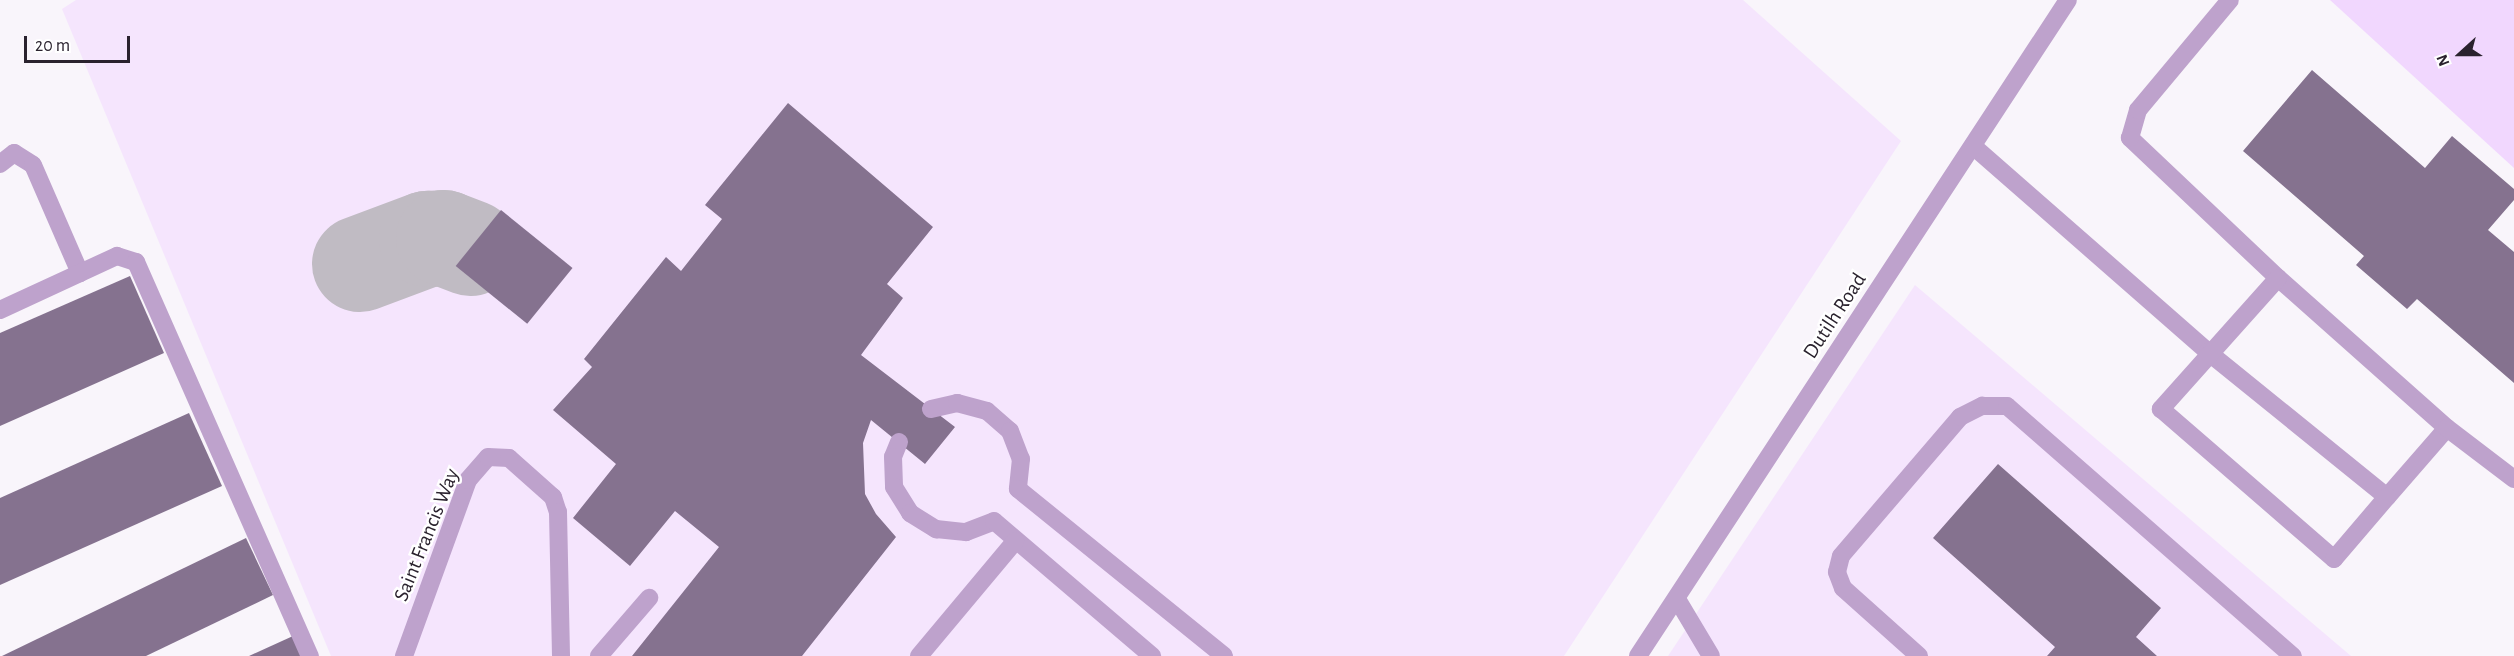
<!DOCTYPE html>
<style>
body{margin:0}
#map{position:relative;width:2514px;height:656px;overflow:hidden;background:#f9f5fb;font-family:"Alegreya Sans",sans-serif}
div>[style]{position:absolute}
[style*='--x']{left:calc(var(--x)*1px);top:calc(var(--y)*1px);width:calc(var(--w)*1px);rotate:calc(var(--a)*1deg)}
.built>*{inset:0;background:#f5e5fd}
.green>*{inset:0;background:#f1d7fe}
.taxiway>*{height:96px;margin:-48px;padding:0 48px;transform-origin:48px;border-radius:48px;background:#c0bbc3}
.building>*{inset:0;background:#85728f;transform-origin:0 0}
.service>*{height:18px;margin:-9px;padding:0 9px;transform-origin:9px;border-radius:9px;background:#bea2cc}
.minor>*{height:18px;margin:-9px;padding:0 9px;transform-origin:9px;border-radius:9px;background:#bea2cc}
span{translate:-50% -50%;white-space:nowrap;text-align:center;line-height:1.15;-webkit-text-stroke:5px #fff;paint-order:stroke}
.street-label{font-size:21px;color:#2a222e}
.north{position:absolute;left:2430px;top:24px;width:60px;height:60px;-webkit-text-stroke:4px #fff;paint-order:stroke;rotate:249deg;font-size:16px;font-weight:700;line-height:24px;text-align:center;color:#2a222e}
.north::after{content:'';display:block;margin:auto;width:21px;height:27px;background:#2a222e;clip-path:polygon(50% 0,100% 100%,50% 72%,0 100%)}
.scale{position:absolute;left:24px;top:36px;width:106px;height:27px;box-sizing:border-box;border:3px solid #2a222e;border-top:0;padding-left:8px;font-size:18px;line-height:21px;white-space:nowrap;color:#2a222e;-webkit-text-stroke:4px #fff;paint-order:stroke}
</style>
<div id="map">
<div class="built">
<i style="clip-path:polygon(76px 0,1743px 0,1901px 141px,1564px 656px,331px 656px,62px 9px)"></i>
<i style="clip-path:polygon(1915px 285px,2351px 656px,1668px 656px)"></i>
</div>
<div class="green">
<i style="clip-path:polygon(2330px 0,2514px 0,2514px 168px)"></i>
</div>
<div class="taxiway">
<i style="--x:360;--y:264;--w:72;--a:-20.5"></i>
<i style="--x:427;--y:239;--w:17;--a:-3"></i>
<i style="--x:444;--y:238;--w:28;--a:21"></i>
</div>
<div class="building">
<i style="clip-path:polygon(2312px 70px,2425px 168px,2452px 136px,2514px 189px,2514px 200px,2488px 230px,2514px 252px,2514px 383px,2417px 299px,2407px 309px,2356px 265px,2364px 256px,2243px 151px)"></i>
<i style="clip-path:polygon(788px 103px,933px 227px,887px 284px,903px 298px,861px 355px,955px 427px,925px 464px,871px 420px,863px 443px,865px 494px,876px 514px,896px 537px,802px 656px,632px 656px,719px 547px,675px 511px,630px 566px,573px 518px,616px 464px,553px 410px,592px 367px,584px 359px,666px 257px,681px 271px,722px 219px,705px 205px)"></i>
<i style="left:501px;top:210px;width:92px;height:72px;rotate:39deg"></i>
<i style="clip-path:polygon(130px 276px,164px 353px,0 426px,0 333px)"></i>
<i style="clip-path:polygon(189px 413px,222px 486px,0 585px,0 498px)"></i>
<i style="clip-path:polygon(1998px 464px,2161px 608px,2136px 637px,2157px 656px,2047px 656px,2055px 647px,1933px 538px)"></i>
<i style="clip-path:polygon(246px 538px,273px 595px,146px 656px,2px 656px)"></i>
<i style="clip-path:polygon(293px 636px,302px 656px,249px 656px)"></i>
</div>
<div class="service">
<i style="--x:1973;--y:146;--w:313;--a:41.2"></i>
<i style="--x:2208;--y:352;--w:230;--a:39"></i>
<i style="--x:2387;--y:497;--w:91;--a:-49"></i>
<i style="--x:2447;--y:428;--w:226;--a:-138.4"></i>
<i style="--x:2278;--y:278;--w:204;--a:-136.6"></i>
<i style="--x:2130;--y:138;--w:29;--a:-74"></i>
<i style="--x:2138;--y:110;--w:143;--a:-50.1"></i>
<i style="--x:0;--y:164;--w:18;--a:-38"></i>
<i style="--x:14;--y:153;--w:22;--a:32"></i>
<i style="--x:33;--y:165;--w:118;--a:66.5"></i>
<i style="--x:2278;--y:278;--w:176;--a:131.8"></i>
<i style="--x:2161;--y:409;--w:229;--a:40.9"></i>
<i style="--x:2334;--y:559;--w:82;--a:-49.5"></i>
<i style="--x:0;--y:310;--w:129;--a:-24.8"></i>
<i style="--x:117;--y:256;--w:20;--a:18"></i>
<i style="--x:136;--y:262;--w:431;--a:66.2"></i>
<i style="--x:931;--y:409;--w:27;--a:-13"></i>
<i style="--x:957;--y:403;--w:31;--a:15"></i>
<i style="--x:987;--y:411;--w:30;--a:41"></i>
<i style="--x:1010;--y:431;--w:30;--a:69"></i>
<i style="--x:1021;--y:459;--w:30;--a:96"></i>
<i style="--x:1018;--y:489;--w:265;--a:39"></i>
<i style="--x:2447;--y:428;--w:84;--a:37.3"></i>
<i style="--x:899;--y:442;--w:16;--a:112"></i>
<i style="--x:893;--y:457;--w:30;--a:88"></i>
<i style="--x:894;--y:487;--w:31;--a:58"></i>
<i style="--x:910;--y:513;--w:31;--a:32"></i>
<i style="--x:936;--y:529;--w:30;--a:6"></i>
<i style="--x:966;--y:532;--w:30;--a:-21"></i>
<i style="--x:994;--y:521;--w:208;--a:40.5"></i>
<i style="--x:1677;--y:599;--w:66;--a:59.2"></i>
<i style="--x:404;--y:656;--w:187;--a:-70"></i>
<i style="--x:468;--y:480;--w:30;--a:-49"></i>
<i style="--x:488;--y:457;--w:21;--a:3"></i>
<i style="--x:509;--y:458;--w:59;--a:41.6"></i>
<i style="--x:553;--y:497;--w:16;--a:72"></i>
<i style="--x:558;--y:512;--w:144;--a:88.8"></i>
<i style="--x:599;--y:656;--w:77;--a:-49.2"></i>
<i style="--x:919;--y:656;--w:150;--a:-50.1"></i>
<i style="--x:1919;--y:656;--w:102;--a:-138.2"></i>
<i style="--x:1843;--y:588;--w:17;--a:-111"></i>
<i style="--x:1837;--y:572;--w:16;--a:-76"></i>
<i style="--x:1841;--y:556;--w:183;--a:-49.4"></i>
<i style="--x:1960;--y:417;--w:25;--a:-27"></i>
<i style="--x:1982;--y:406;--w:25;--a:0"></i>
<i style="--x:2007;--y:406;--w:380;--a:41.2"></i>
</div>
<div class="minor">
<i style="--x:1638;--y:656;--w:784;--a:-56.76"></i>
</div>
<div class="street-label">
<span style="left:1835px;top:316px;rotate:-57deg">Dutilh Road</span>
<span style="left:427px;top:535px;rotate:-68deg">Saint Francis Way</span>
</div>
<div class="north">N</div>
<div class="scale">20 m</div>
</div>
